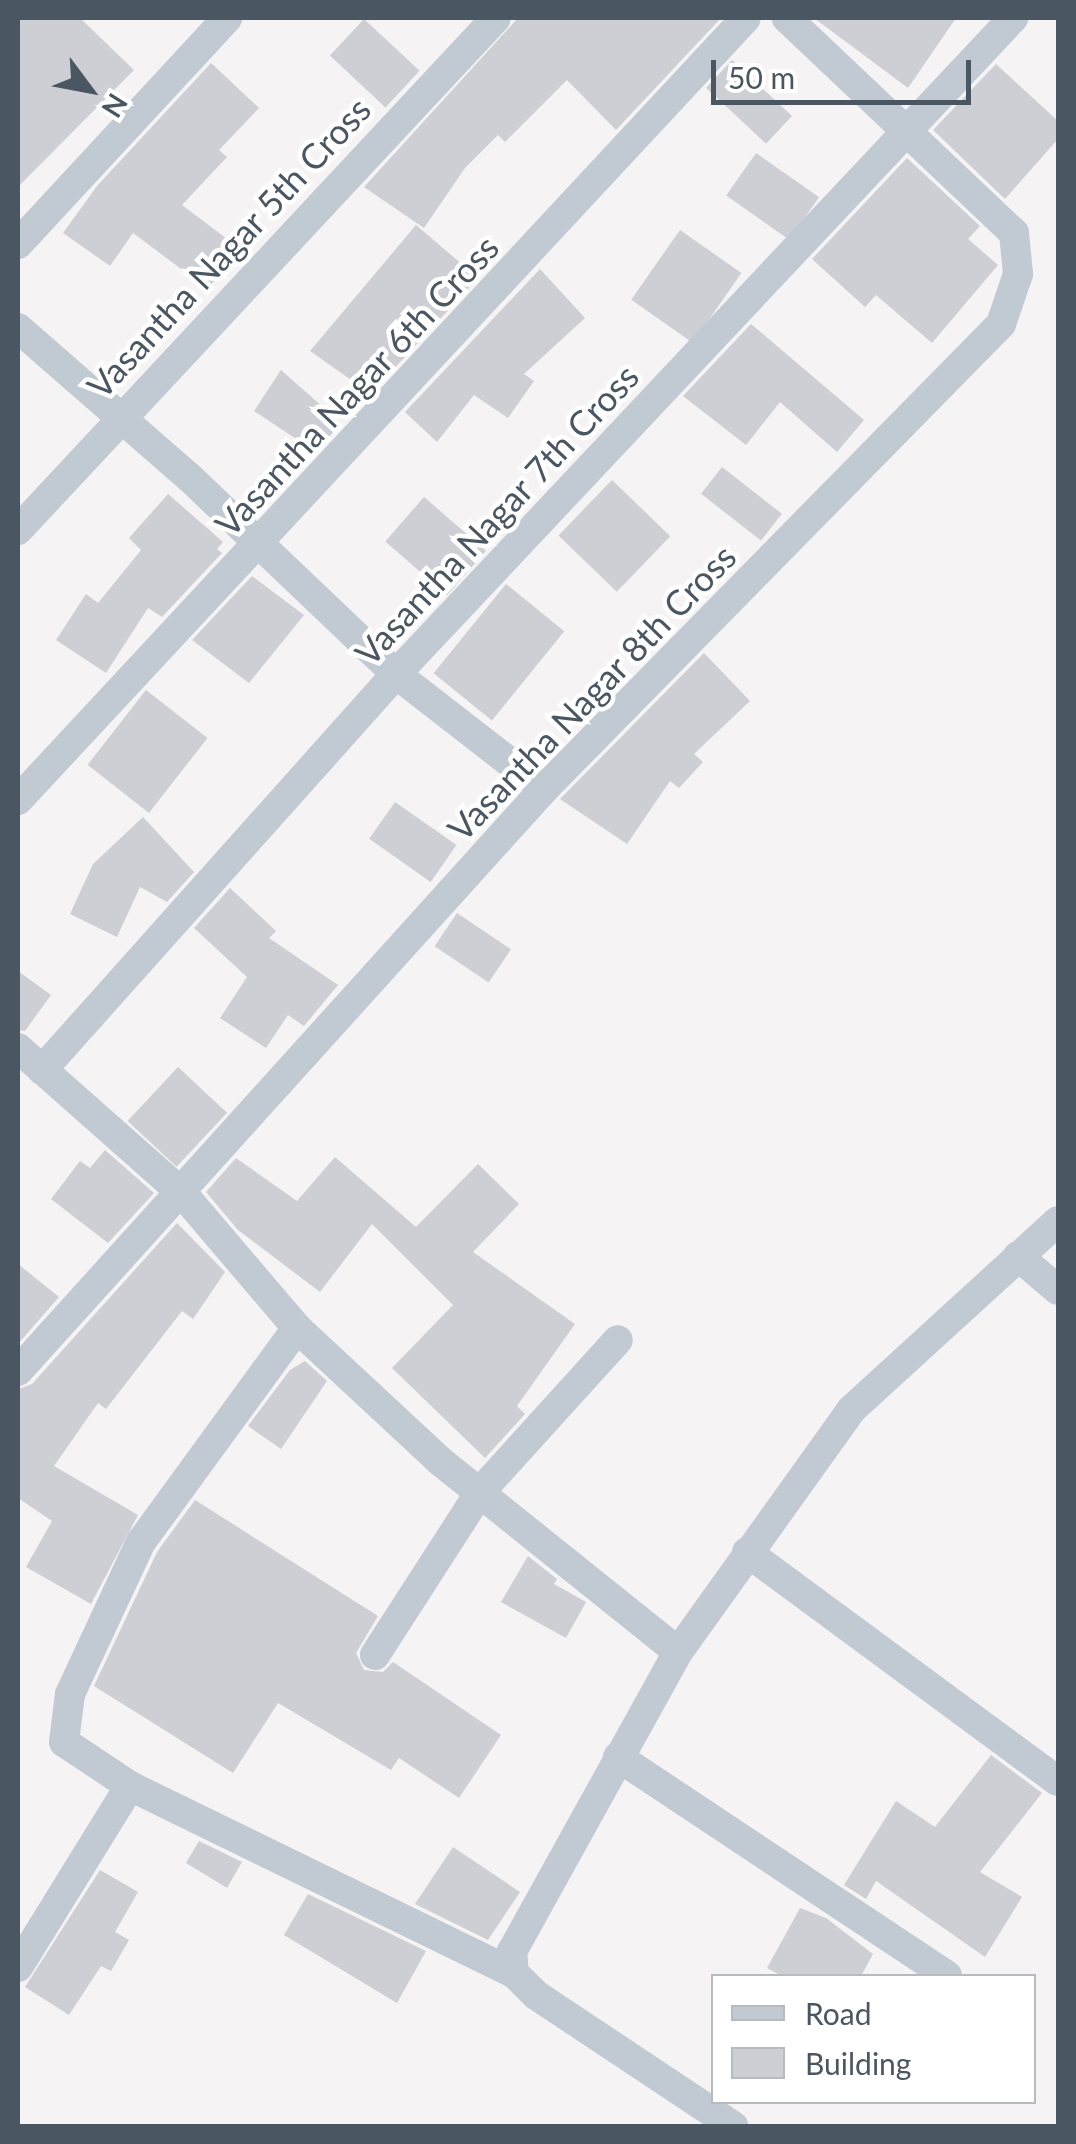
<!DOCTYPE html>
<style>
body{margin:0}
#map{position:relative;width:1076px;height:2144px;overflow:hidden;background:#f5f3f3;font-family:Lato,sans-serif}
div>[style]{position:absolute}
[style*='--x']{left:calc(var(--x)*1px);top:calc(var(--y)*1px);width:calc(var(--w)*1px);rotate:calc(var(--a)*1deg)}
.building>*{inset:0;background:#cdcfd5;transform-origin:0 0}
.minor>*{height:30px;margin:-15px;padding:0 15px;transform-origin:15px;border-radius:15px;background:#c1cad2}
span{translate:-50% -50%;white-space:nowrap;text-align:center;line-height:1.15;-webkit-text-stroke:9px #fff;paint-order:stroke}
.street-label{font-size:35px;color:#4a5661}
.frame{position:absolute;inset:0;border:20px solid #4a5661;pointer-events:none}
.legend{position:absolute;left:711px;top:1974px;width:325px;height:130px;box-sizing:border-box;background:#fff;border:2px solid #b7bbc0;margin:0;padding:12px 18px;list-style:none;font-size:30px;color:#4a5661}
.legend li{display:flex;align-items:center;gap:20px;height:50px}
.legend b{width:50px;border:2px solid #b7bbc0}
.north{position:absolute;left:40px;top:40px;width:100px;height:100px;-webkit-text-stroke:8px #fff;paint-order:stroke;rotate:122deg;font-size:28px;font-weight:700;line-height:40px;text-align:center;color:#4a5661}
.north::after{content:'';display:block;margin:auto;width:35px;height:45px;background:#4a5661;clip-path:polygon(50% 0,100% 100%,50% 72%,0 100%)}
.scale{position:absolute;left:711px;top:60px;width:260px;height:45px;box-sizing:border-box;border:5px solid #4a5661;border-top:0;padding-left:12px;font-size:30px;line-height:35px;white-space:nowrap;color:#4a5661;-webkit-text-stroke:8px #fff;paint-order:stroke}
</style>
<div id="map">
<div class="building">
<i style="clip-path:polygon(18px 18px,80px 18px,134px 70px,18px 187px)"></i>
<i style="clip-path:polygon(518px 18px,721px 18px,616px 130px,567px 80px,505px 142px,498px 135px,465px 168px,424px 228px,364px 187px)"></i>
<i style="clip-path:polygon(814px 18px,956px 18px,908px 88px)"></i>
<i style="left:364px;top:19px;width:76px;height:50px;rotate:43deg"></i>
<i style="left:732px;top:60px;width:82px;height:38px;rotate:43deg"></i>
<i style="clip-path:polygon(211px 63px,259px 108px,219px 150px,227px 157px,182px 205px,239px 248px,208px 289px,133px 233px,110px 266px,63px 233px,97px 186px)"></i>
<i style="clip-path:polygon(996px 64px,1058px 121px,1058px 139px,1005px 199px,933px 130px)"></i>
<i style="left:756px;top:153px;width:77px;height:52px;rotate:35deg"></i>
<i style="clip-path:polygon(907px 158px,980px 226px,968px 239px,998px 265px,932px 343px,876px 295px,865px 307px,812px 259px)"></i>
<i style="clip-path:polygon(416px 225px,478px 278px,378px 386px,371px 379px,364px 389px,310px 351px)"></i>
<i style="left:680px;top:230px;width:75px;height:85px;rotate:35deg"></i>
<i style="clip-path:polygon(540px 269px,585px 318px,524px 374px,534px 381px,508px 418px,474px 395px,437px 442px,405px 412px)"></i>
<i style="clip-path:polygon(751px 324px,864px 420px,837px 452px,780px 402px,746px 445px,683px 396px)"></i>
<i style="clip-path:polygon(281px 370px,341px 423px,316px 452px,254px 411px)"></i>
<i style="left:722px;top:467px;width:76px;height:34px;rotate:38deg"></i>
<i style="left:612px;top:480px;width:81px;height:77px;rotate:44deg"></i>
<i style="clip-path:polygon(168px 494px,223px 542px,217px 549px,222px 553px,162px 617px,148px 608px,106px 673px,56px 640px,86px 594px,98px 603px,141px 550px,129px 538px)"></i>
<i style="left:424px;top:497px;width:82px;height:59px;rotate:41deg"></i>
<i style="clip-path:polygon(252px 576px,304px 615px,249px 683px,192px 640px)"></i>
<i style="left:506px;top:584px;width:75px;height:115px;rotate:39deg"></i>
<i style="clip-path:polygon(704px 653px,750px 701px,694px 754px,703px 762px,679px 788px,670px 781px,627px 844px,560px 799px)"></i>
<i style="left:146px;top:690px;width:78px;height:95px;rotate:38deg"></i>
<i style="left:395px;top:802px;width:75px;height:45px;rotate:35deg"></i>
<i style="clip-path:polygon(143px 817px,194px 872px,167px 902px,140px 887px,117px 937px,70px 914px,93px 864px)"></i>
<i style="clip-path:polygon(230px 888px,276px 931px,269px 938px,338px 985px,304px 1026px,288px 1015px,266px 1048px,220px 1018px,247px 977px,194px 928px)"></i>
<i style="left:457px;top:913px;width:65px;height:40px;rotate:34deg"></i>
<i style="clip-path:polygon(18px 971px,51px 995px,25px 1031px,18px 1030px)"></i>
<i style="left:178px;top:1067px;width:67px;height:74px;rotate:43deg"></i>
<i style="clip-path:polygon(105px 1150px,154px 1193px,108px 1243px,51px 1199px,80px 1161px,90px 1168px)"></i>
<i style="clip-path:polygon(335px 1157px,416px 1227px,478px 1164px,519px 1204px,473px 1252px,575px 1324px,517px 1406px,525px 1414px,485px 1458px,392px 1368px,453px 1305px,372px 1224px,320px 1292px,238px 1230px,206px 1192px,236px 1158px,297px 1201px)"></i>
<i style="clip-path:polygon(177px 1223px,225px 1272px,193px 1319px,182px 1311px,106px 1409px,98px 1403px,54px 1466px,138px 1515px,91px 1604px,26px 1567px,52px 1521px,18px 1498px,18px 1389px,32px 1384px)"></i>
<i style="clip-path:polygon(18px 1264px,59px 1297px,18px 1344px)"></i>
<i style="clip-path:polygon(305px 1361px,327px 1381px,281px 1449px,248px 1426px,290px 1370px)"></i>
<i style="clip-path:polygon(195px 1500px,378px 1616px,356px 1653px,364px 1670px,383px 1672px,393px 1662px,501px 1735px,459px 1798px,399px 1758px,391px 1770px,278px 1703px,233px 1773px,94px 1686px,157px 1552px)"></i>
<i style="clip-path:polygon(528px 1556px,557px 1579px,554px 1584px,586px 1602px,566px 1638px,501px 1602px)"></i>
<i style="clip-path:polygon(991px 1755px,1042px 1793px,980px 1872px,1022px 1897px,985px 1957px,876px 1881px,866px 1899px,844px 1885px,896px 1801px,935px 1827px)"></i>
<i style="clip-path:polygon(199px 1841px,242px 1862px,227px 1888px,186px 1863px)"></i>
<i style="clip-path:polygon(453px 1847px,520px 1892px,488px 1940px,415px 1904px)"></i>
<i style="clip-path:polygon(100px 1870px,138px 1892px,115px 1932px,129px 1940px,111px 1971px,101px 1966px,69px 2015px,25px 1987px)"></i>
<i style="clip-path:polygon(308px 1894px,426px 1951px,397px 2003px,284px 1935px)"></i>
<i style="clip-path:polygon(800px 1908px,826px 1918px,873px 1954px,861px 1976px,782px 1976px,767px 1968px)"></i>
</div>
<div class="minor">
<i style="--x:18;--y:244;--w:308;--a:-47.2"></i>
<i style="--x:18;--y:328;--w:227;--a:41.1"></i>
<i style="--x:189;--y:477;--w:286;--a:43.6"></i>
<i style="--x:396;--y:674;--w:187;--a:37.8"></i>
<i style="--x:18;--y:530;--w:700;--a:-46.97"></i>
<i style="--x:18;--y:800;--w:1068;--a:-47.05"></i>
<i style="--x:18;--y:1048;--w:220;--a:41.5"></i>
<i style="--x:183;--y:1194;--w:176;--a:49.6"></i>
<i style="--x:297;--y:1328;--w:195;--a:42.9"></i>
<i style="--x:440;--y:1461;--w:305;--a:38.7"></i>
<i style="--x:678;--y:1652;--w:297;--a:-54.4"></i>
<i style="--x:851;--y:1410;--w:280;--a:-42.4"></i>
<i style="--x:42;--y:1070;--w:531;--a:-48.21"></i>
<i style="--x:396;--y:674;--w:901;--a:-46.75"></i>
<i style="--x:1018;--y:1256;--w:52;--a:40.4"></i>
<i style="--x:18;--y:1371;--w:784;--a:-47.89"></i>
<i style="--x:544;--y:789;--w:652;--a:-45.5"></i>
<i style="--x:1001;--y:324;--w:53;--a:-71.2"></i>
<i style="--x:1018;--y:274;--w:41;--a:-95.6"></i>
<i style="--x:1014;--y:233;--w:313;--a:-136.6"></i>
<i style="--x:747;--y:1552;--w:386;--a:36.4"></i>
<i style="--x:678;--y:1652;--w:342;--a:119"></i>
<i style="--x:512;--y:1951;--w:22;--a:85"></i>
<i style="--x:514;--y:1973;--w:31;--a:45"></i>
<i style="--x:536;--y:1995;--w:237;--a:33.6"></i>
<i style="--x:375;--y:1655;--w:194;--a:-57.2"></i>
<i style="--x:480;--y:1492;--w:205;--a:-47.8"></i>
<i style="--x:618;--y:1757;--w:395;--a:33.6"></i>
<i style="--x:130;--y:1786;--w:427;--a:26"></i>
<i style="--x:18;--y:1967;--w:213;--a:-58.3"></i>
<i style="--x:130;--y:1786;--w:79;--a:-146.3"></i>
<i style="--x:64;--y:1742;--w:48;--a:-82.9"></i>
<i style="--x:70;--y:1694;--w:168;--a:-65"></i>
<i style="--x:141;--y:1542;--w:265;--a:-53.9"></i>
</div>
<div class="street-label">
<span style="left:228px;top:247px;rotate:-47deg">Vasantha Nagar 5th Cross</span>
<span style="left:356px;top:385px;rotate:-47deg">Vasantha Nagar 6th Cross</span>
<span style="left:496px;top:514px;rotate:-47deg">Vasantha Nagar 7th Cross</span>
<span style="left:591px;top:692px;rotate:-46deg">Vasantha Nagar 8th Cross</span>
</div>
<div class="frame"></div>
<ul class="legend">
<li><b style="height:12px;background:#c1cad2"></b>Road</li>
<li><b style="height:28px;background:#cdcfd5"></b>Building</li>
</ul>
<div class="north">N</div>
<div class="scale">50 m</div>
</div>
